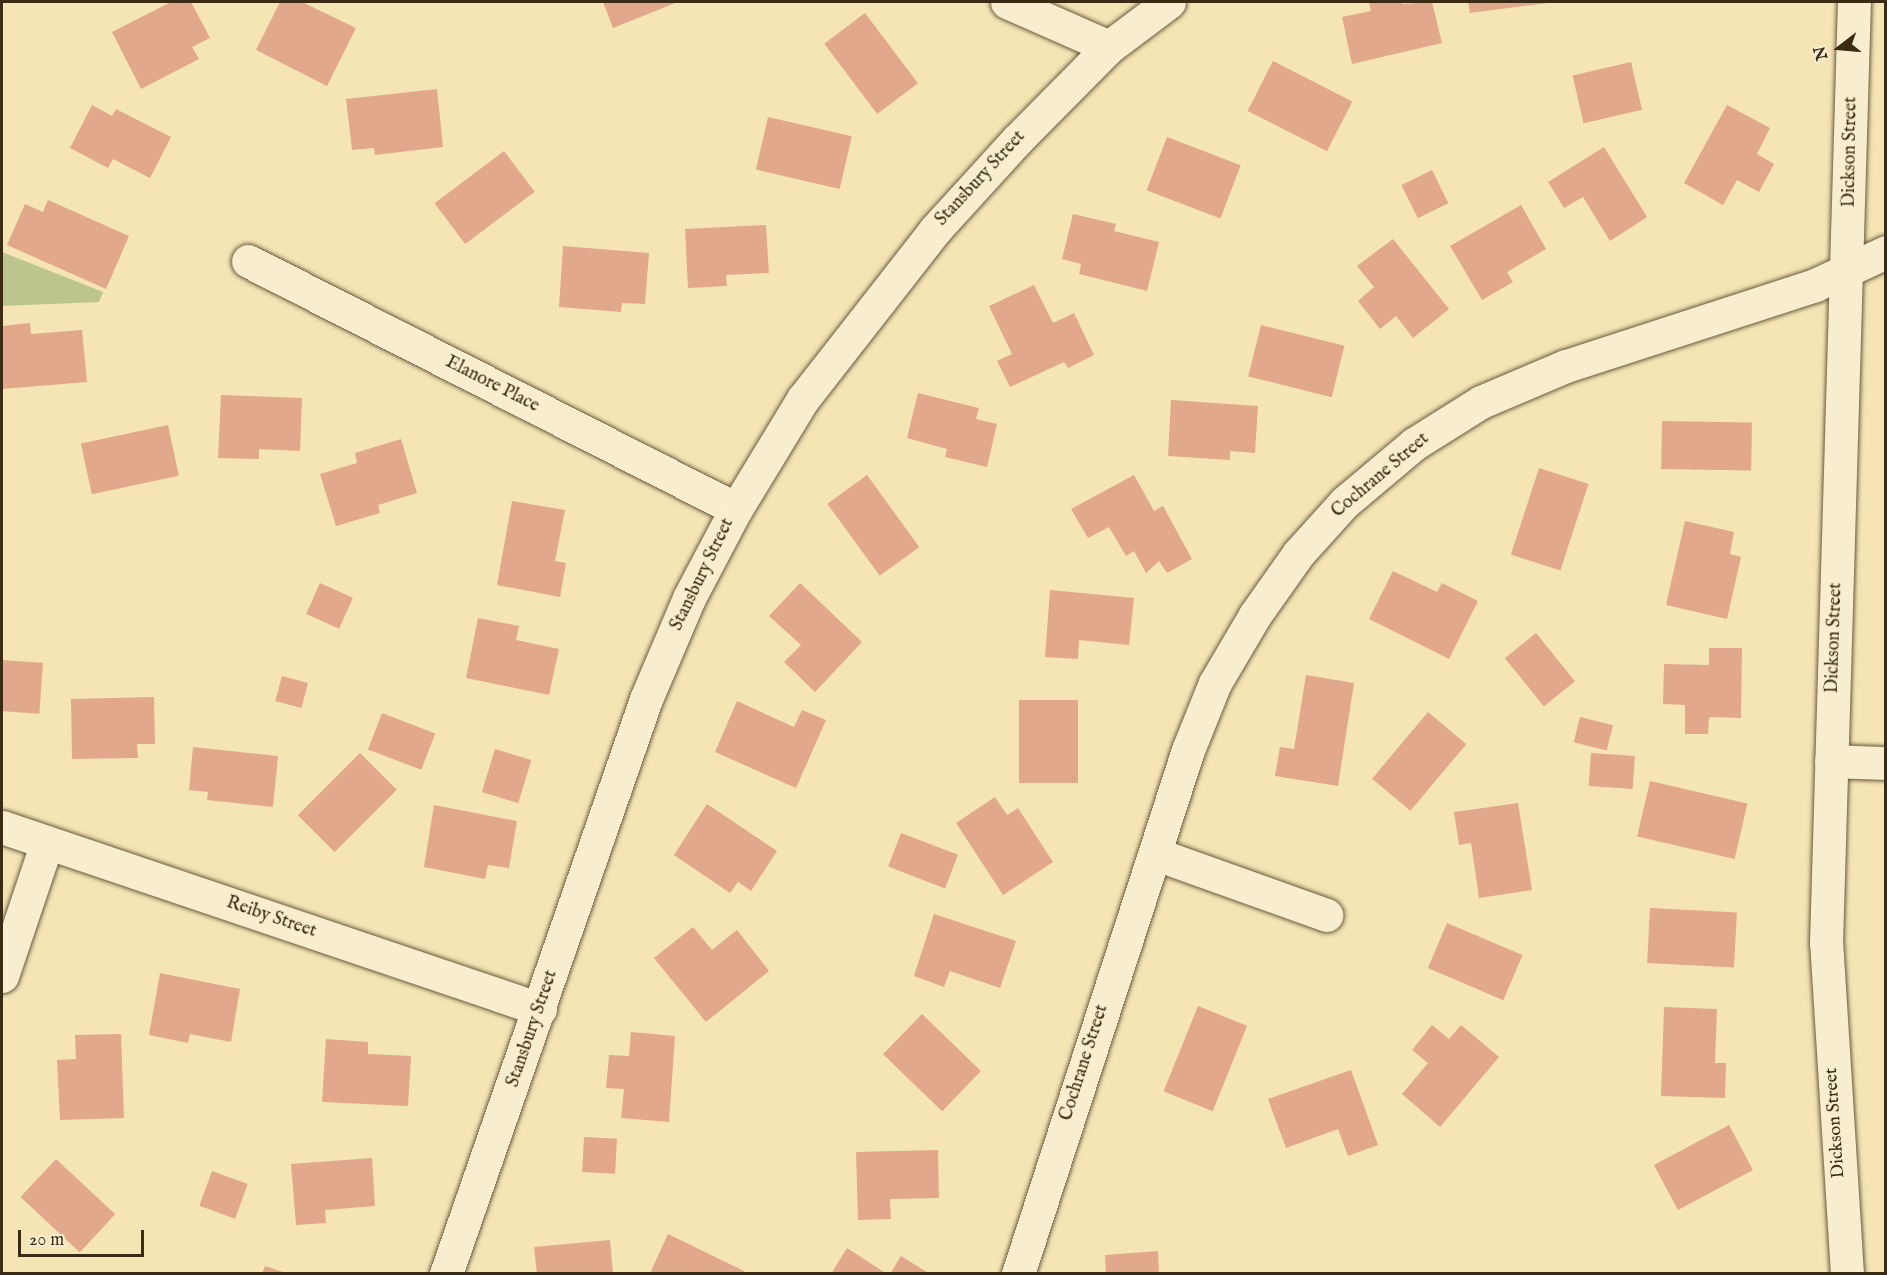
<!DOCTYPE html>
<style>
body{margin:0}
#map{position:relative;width:1887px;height:1275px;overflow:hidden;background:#f5e5b5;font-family:"IM FELL English",serif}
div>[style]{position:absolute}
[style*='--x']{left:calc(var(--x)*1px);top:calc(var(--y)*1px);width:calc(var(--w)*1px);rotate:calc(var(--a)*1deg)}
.green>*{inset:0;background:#bcc58d}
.building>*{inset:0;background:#e2a88c;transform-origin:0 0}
.roads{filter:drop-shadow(0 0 2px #6a5a3c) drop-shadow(0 0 2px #6a5a3c)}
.minor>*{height:33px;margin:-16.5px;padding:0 16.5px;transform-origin:16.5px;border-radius:16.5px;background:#f8eecf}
span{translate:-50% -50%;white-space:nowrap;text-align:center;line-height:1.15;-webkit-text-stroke:6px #f8eecf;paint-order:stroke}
.street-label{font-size:18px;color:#3b2b14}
.frame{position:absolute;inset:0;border:3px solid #3b2b14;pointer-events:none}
.north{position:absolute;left:1809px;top:18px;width:60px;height:60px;-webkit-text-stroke:4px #f8eecf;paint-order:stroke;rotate:254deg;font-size:16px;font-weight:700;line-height:24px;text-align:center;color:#3b2b14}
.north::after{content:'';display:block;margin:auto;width:21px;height:27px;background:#3b2b14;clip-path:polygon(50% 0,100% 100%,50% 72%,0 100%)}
.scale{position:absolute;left:18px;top:1230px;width:126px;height:27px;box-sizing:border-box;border:3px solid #3b2b14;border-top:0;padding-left:8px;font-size:18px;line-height:21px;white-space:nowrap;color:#3b2b14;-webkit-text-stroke:4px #f8eecf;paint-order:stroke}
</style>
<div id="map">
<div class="green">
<i style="clip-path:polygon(2px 252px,103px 292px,99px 302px,2px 306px)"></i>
</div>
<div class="building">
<i style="clip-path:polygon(171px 2px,191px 2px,210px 38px,192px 47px,199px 59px,141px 89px,112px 32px)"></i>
<i style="clip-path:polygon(280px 2px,302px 2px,356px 28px,327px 86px,256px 50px)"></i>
<i style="clip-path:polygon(603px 2px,678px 2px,613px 28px)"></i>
<i style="clip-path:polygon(1369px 2px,1402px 2px,1403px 4px,1432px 2px,1442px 43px,1352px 64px,1342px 17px,1371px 11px)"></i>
<i style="clip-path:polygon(1468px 2px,1548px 2px,1548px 3px,1470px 13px)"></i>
<i style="left:865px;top:13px;width:88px;height:51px;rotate:53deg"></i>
<i style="left:1273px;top:61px;width:89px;height:56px;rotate:27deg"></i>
<i style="left:1631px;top:62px;width:49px;height:60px;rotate:77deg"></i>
<i style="clip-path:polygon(437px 89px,443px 147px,375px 155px,374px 148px,352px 150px,346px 99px)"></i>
<i style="clip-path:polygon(92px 105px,112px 116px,116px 109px,171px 137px,150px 178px,113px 159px,108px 168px,70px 148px)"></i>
<i style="clip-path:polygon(1727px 105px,1770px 128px,1757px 154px,1774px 164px,1759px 192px,1737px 180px,1723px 205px,1684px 183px)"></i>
<i style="left:768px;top:117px;width:86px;height:54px;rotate:13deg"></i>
<i style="left:1167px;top:137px;width:79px;height:57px;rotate:21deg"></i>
<i style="clip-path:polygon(1604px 147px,1647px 217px,1610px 241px,1583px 197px,1564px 208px,1548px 182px)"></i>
<i style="left:504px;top:151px;width:51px;height:87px;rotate:53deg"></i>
<i style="left:1432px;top:170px;width:37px;height:34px;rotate:64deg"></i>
<i style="clip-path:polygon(48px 200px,129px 236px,106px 289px,7px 245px,25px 204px,43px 212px)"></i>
<i style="clip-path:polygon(1521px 205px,1546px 249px,1507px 272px,1513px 282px,1482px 300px,1450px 246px)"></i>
<i style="clip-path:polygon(1073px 214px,1116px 224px,1114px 231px,1159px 242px,1147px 291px,1079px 274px,1081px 264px,1062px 259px)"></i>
<i style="clip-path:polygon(766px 225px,769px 273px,726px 275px,727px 286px,688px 288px,685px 229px)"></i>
<i style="clip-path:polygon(1393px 239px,1449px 309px,1413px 338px,1396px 316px,1380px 329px,1358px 301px,1374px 287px,1357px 266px)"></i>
<i style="clip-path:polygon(563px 246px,649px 253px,645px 304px,622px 303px,621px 312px,559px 307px)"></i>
<i style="clip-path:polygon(1034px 285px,1053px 323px,1074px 313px,1094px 355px,1068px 368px,1064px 362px,1010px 387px,997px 361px,1012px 354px,989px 306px)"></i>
<i style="clip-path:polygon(30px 323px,31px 334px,82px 330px,87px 382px,2px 389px,2px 326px)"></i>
<i style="left:1261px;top:325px;width:86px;height:53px;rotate:14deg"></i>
<i style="clip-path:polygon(918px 393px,979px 408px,976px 419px,997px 424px,987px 467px,945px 457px,947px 449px,907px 438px)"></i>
<i style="clip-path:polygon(221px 395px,302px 398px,300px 451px,259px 449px,259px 459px,218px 458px)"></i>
<i style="clip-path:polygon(1171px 400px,1258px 406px,1255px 453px,1230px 451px,1230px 460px,1168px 456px)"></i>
<i style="left:1662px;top:421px;width:90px;height:48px;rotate:1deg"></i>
<i style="left:168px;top:425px;width:52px;height:89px;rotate:78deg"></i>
<i style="clip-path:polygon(401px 439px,417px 493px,378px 505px,380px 513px,336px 526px,320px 474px,357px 463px,355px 453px)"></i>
<i style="left:1539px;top:468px;width:52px;height:91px;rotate:18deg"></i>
<i style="left:867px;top:475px;width:89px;height:49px;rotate:54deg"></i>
<i style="clip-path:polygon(1134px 475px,1154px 511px,1163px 506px,1192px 559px,1167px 573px,1159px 561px,1146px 573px,1134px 551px,1126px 556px,1109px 527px,1088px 538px,1071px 509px)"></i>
<i style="clip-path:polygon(512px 501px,565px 510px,555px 561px,566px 563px,560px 597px,497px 585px)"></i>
<i style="clip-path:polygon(1685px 521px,1734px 532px,1730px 554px,1741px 557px,1727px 619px,1666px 605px)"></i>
<i style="clip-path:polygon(1393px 571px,1437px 592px,1442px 583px,1478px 601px,1449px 659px,1369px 619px)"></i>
<i style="left:320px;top:583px;width:36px;height:34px;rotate:24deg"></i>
<i style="clip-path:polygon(800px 583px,862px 642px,815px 692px,784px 662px,801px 645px,769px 616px)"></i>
<i style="clip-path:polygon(1050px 590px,1134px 598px,1129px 645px,1079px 640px,1078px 659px,1045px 657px)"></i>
<i style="clip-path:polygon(478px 618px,519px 626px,516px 640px,559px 649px,549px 695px,466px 678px)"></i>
<i style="left:1536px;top:633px;width:62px;height:40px;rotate:51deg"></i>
<i style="clip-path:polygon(1709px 648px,1742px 648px,1741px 718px,1709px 717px,1708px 734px,1685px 734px,1685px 705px,1663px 704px,1664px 664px,1709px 665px)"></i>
<i style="left:2px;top:660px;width:41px;height:51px;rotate:4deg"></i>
<i style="clip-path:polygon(1306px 675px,1354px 683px,1338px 786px,1275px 776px,1280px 747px,1294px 749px)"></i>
<i style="left:282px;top:676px;width:27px;height:26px;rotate:15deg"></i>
<i style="clip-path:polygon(154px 697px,155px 744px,137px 744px,138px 758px,72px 759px,71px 699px)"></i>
<i style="left:1019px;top:700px;width:59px;height:83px"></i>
<i style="clip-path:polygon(737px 701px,794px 727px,802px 710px,826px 720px,796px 788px,715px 752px)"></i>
<i style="left:1428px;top:712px;width:50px;height:87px;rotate:40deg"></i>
<i style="left:382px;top:713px;width:57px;height:39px;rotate:21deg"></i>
<i style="left:1580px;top:717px;width:34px;height:26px;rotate:14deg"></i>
<i style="clip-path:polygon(193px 747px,278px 756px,273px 807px,207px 800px,208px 792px,189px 790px)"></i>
<i style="left:495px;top:749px;width:38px;height:45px;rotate:17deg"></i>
<i style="left:360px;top:753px;width:52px;height:88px;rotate:45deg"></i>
<i style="left:1591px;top:753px;width:44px;height:33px;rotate:4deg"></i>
<i style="left:1650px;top:781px;width:100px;height:57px;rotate:13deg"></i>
<i style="clip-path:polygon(995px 797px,1007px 815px,1018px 808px,1053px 862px,1003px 895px,956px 823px)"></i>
<i style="clip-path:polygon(1518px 803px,1532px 890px,1479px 898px,1471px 843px,1459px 845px,1454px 812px)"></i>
<i style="clip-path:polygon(707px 804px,777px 851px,751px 891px,738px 882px,730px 893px,674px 855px)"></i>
<i style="clip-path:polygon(434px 805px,517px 821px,509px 868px,488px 865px,485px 879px,424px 867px)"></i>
<i style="left:901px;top:833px;width:61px;height:36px;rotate:21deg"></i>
<i style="left:1650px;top:908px;width:87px;height:55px;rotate:3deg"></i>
<i style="clip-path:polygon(934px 914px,1016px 941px,1000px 988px,950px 971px,944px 987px,914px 976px)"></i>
<i style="left:1447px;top:923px;width:82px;height:49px;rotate:23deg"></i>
<i style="clip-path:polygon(693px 927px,712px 950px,737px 930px,769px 971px,706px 1022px,654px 958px)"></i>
<i style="clip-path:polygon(160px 973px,240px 989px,231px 1042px,190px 1034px,188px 1043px,149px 1035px)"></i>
<i style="left:1198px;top:1006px;width:53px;height:92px;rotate:22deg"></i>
<i style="clip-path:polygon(1664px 1007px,1717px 1009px,1715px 1063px,1726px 1063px,1725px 1098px,1661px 1096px)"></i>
<i style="left:922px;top:1014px;width:82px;height:56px;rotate:44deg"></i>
<i style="clip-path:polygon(1432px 1025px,1449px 1039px,1461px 1025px,1499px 1057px,1440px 1127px,1402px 1094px,1428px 1063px,1412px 1050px)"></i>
<i style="clip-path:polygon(631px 1032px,675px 1036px,669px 1122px,621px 1118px,624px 1089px,606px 1088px,609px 1055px,629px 1056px)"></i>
<i style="clip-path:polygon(121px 1034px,124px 1118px,60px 1120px,57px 1060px,76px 1059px,75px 1035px)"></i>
<i style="clip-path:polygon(326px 1039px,368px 1042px,368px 1054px,411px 1056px,408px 1106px,322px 1102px)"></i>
<i style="clip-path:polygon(1351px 1070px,1378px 1145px,1348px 1156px,1338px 1129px,1286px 1148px,1268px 1099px)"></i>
<i style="left:1729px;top:1125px;width:51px;height:85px;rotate:62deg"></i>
<i style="left:584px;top:1137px;width:33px;height:35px;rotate:3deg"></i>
<i style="clip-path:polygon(938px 1150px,939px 1198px,890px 1199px,891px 1219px,858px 1220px,856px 1152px)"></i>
<i style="clip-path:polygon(372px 1158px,375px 1206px,325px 1210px,326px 1223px,296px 1225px,291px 1164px)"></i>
<i style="left:56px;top:1159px;width:81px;height:52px;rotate:43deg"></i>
<i style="left:212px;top:1171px;width:38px;height:37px;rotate:20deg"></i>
<i style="clip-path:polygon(668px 1234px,744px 1271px,743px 1274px,656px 1274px,651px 1271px)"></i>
<i style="clip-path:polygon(610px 1240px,613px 1274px,537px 1274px,534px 1247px)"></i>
<i style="clip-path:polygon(847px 1248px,887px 1274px,831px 1274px)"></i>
<i style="clip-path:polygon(1158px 1251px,1159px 1274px,1106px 1274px,1105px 1255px)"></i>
<i style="clip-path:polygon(901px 1256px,930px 1274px,890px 1274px)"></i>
<i style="clip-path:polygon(265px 1266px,286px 1273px,286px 1274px,262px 1274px)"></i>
</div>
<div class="roads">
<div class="minor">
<i style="--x:1007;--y:2;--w:111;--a:23.8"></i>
<i style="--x:248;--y:261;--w:547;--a:26.94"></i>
<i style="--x:1831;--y:761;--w:55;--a:2.1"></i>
<i style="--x:2;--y:827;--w:568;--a:18.69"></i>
<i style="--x:1156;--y:854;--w:181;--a:19.7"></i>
<i style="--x:2;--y:976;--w:141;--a:-71.4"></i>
<i style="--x:446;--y:1274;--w:609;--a:-70.82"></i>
<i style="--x:646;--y:699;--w:110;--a:-66.9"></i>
<i style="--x:689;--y:598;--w:101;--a:-62.2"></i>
<i style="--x:736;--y:509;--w:129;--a:-58.7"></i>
<i style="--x:803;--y:399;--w:214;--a:-52"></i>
<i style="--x:935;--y:230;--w:122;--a:-47.7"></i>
<i style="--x:1017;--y:140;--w:131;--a:-45.3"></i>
<i style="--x:1109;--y:47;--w:75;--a:-36.9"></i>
<i style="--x:1018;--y:1274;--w:551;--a:-72.03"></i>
<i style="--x:1188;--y:750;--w:72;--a:-68.1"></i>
<i style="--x:1215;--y:683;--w:79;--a:-59.5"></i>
<i style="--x:1255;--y:615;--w:75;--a:-54.8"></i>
<i style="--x:1298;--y:554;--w:70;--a:-47.9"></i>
<i style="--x:1345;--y:502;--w:90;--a:-40"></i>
<i style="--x:1414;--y:444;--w:79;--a:-32.1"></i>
<i style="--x:1481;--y:402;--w:92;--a:-23"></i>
<i style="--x:1566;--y:366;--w:262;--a:-18"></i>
<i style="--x:1815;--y:285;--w:78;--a:-24.9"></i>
<i style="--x:1847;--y:1274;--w:332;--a:-93.6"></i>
<i style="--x:1826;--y:943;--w:941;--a:-88.3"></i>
</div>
</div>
<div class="street-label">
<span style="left:1851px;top:152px;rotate:-89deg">Dickson Street</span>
<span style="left:981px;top:179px;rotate:-47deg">Stansbury Street</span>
<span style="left:492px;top:385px;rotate:27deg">Elanore Place</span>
<span style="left:1381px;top:476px;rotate:-40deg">Cochrane Street</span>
<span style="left:703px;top:575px;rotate:-64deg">Stansbury Street</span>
<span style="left:1835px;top:638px;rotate:-88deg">Dickson Street</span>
<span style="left:271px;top:918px;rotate:19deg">Reiby Street</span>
<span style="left:533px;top:1029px;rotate:-71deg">Stansbury Street</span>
<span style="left:1085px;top:1063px;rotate:-72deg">Cochrane Street</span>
<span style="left:1836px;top:1123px;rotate:-94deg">Dickson Street</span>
</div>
<div class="frame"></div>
<div class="north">N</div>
<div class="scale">20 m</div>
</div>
